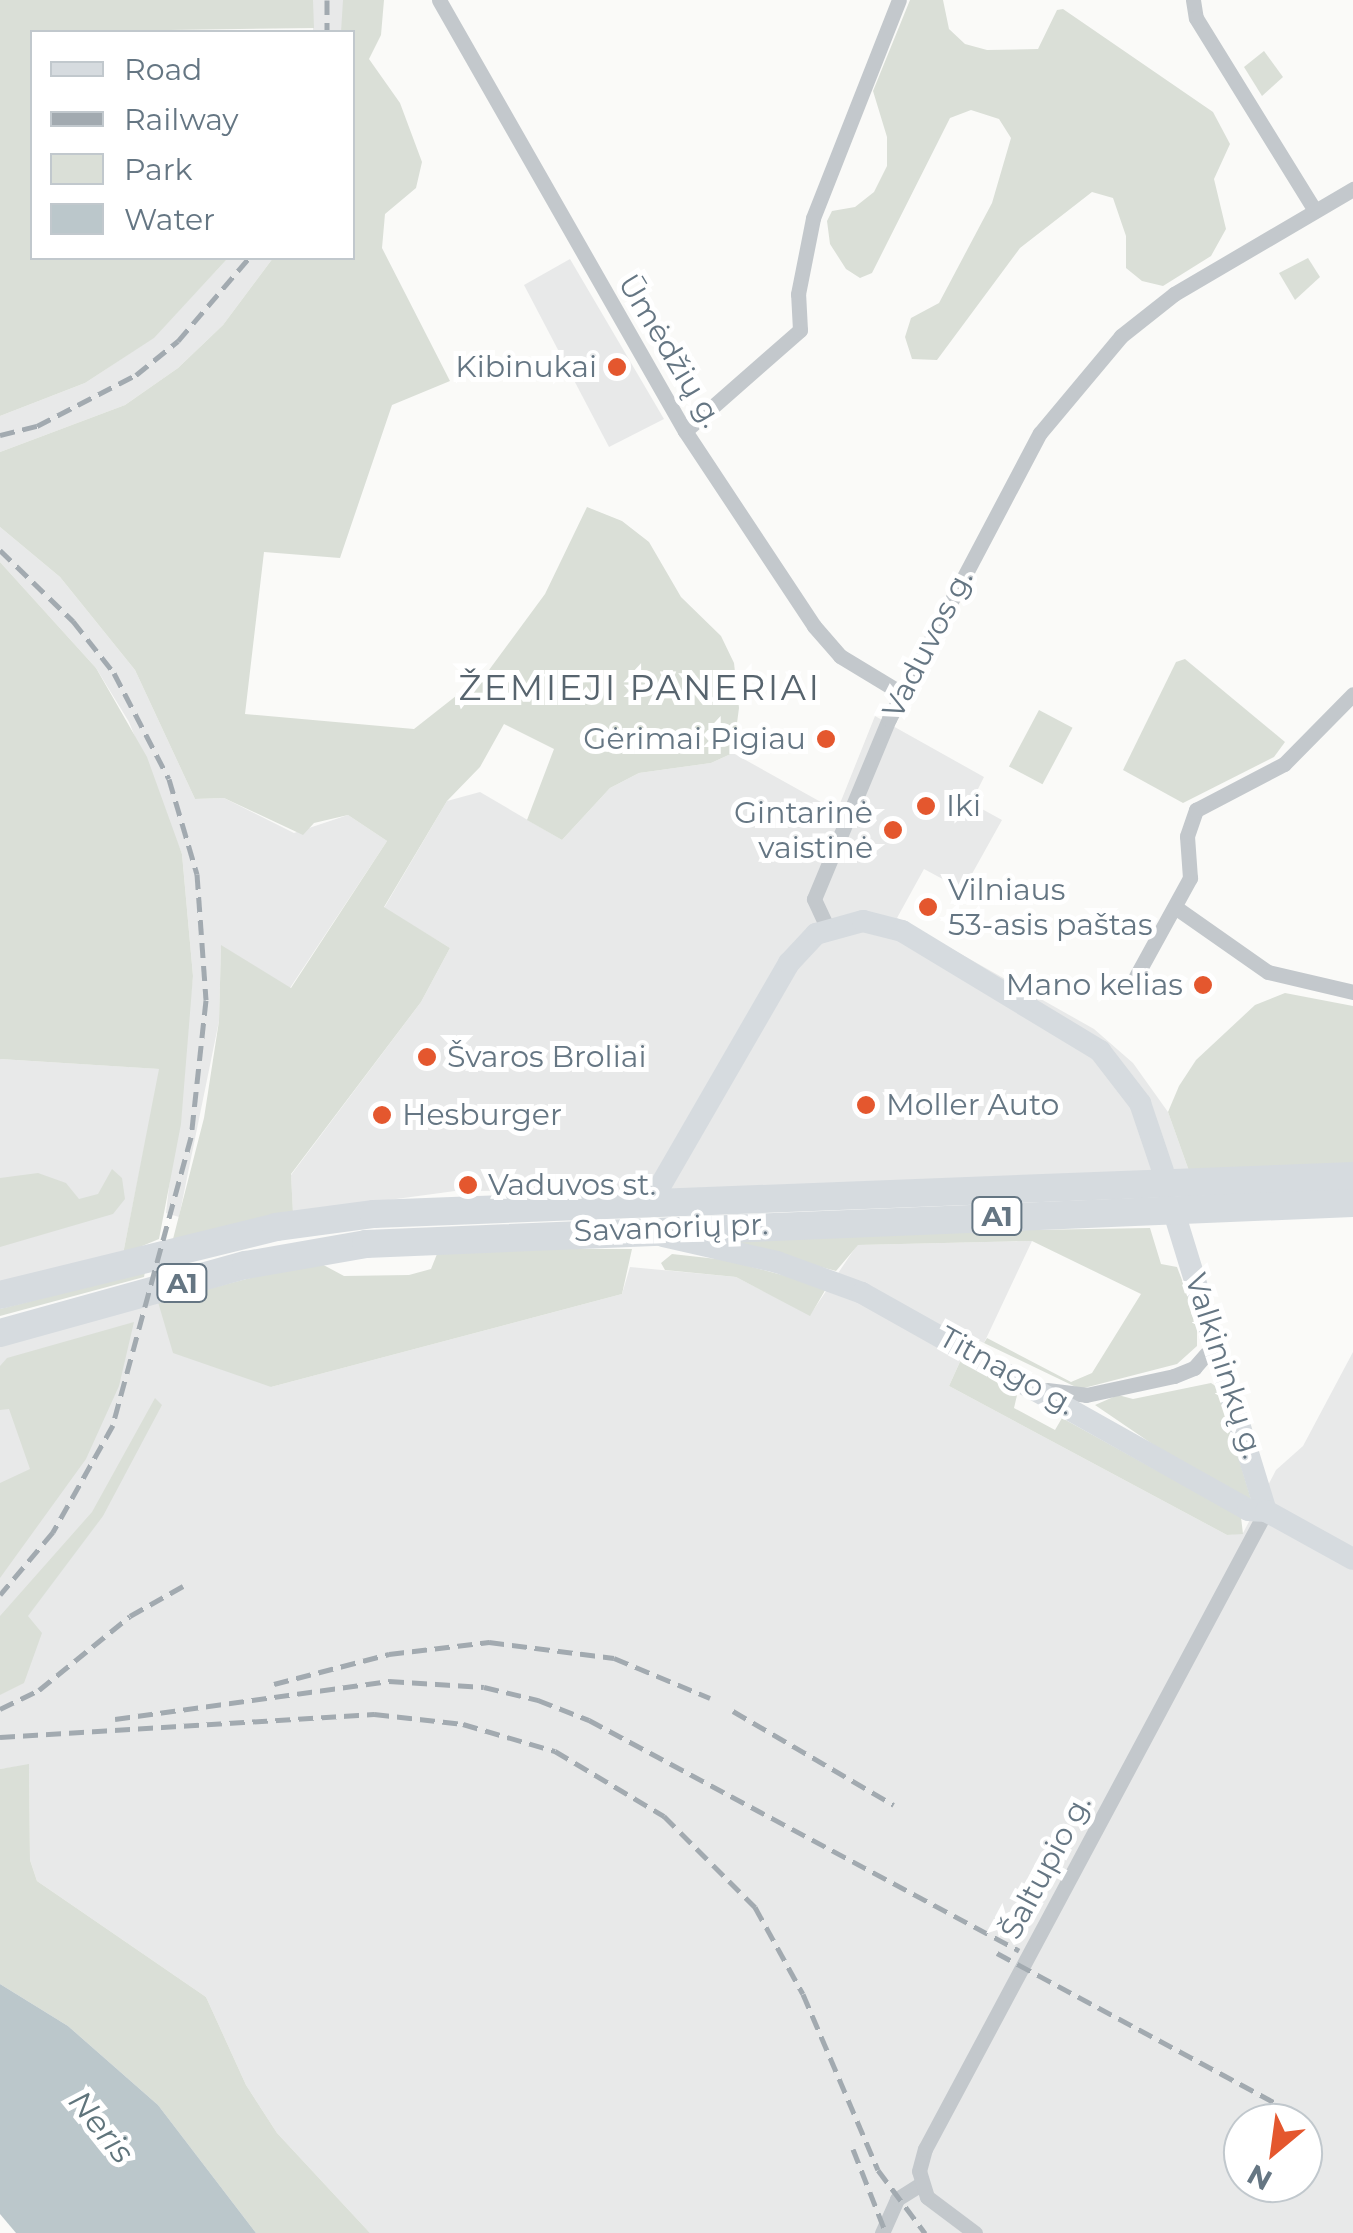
<!DOCTYPE html>
<meta charset="utf-8">
<style>
body{margin:0}
#map{position:relative;width:1353px;height:2233px;overflow:hidden;background:#fafaf8;font-family:Montserrat,sans-serif}
div>[style]{position:absolute}
[style*='--x']{left:calc(var(--x)*1px);top:calc(var(--y)*1px);width:calc(var(--w)*1px);rotate:calc(var(--a)*1deg)}
.built>*{inset:0;background:#e8e9e9;transform-origin:0 0}
.green>*{inset:0;background:#dadfd7;transform-origin:0 0}
.water>*{inset:0;background:#bbc7cb}
.street>*{height:15px;margin:-7.5px;padding:0 7.5px;transform-origin:7.5px;border-radius:7.5px;background:#c3c8cc}
.secondary>*{height:22px;margin:-11px;padding:0 11px;transform-origin:11px;border-radius:11px;background:#d6dbdf}
.highway>*{height:28px;margin:-14px;padding:0 14px;transform-origin:14px;border-radius:14px;background:#d6dbdf}
.rail>*{height:5px;margin-top:-2.5px;transform-origin:0;background:repeating-linear-gradient(90deg,#a2aab0 0 15px,transparent 0 23px)}
.dots>*{width:28px;height:28px;translate:-50% -50%;box-sizing:border-box;border:5px solid #fff;border-radius:50%}
span{translate:-50% -50%;white-space:nowrap;text-align:center;line-height:1.15;-webkit-text-stroke:10px #fff;paint-order:stroke}
.shield-label span{padding:2px 8px;background:#fff;border:2px solid;border-radius:8px;-webkit-text-stroke-width:0}
.shield-label{font-size:28px;color:#657683;font-weight:700}
.street-label{font-size:30px;color:#657683}
.poi-label{font-size:30px;color:#657683}
.right{translate:-100% -50%;text-align:right}
.left{translate:0 -50%;text-align:left}
.water-label{font-size:32px;color:#60757c;font-style:italic}
.quarter-label{font-size:35px;color:#57646e;letter-spacing:2.5px}
.legend{position:absolute;left:30px;top:30px;width:325px;height:230px;box-sizing:border-box;background:#fff;border:2px solid #c1c8cd;margin:0;padding:12px 18px;list-style:none;font-size:30px;color:#657683}
.legend li{display:flex;align-items:center;gap:20px;height:50px}
.legend b{width:50px;border:2px solid #c1c8cd}
.north{position:absolute;left:1223px;top:2103px;width:100px;height:100px;box-sizing:border-box;background:#fff;border:2px solid #c1c8cd;border-radius:50%;rotate:209deg;font-size:28px;font-weight:700;line-height:40px;text-align:center;color:#657683}
.north::after{content:'';display:block;margin:auto;width:35px;height:45px;background:#e4572e;clip-path:polygon(50% 0,100% 100%,50% 72%,0 100%)}
</style>
<div id="map">
<div class="built">
<i style="left:313px;top:0;width:30px;height:32px"></i>
<i style="clip-path:polygon(228px 258px,273px 258px,223px 325px,178px 368px,125px 405px,0 452px,0 416px,85px 383px,153px 338px)"></i>
<i style="clip-path:polygon(570px 259px,664px 419px,609px 447px,524px 285px)"></i>
<i style="clip-path:polygon(0 527px,60px 577px,135px 670px,195px 799px,224px 798px,294px 833px,348px 815px,387px 841px,290px 988px,221px 946px,219px 1021px,179px 1217px,166px 1213px,193px 976px,182px 854px,129px 722px,96px 668px,0 562px)"></i>
<i style="clip-path:polygon(875px 716px,984px 777px,971px 803px,1002px 820px,963px 890px,924px 869px,897px 918px,1094px 1029px,1133px 1063px,1168px 1112px,1189px 1171px,674px 1190px,455px 1191px,293px 1213px,291px 1175px,421px 1002px,450px 948px,384px 908px,447px 801px,480px 792px,562px 840px,610px 788px,639px 773px,711px 763px,733px 753px,837px 811px)"></i>
<i style="clip-path:polygon(0 1059px,160px 1069px,123px 1254px,0 1286px)"></i>
<i style="clip-path:polygon(evenodd,1032px 1241px,984px 1343px,971px 1337px,949px 1386px,1227px 1535px,1243px 1533px,1276px 1470px,1303px 1446px,1353px 1352px,1353px 2233px,370px 2233px,277px 2133px,246px 2085px,206px 1997px,37px 1881px,30px 1860px,29px 1765px,0 1769px,0 1343px,158px 1302px,271px 1387px,622px 1294px,630px 1267px,736px 1277px,810px 1315px,857px 1245px,1032px 1241px,1243px 2123px,1303px 2123px,1303px 2183px,1243px 2183px,1243px 2123px)"></i>
</div>
<div class="green">
<i style="clip-path:polygon(0 0,313px 0,314px 28px,32px 32px,32px 258px,228px 258px,154px 338px,85px 383px,0 416px)"></i>
<i style="clip-path:polygon(343px 0,384px 0,381px 35px,369px 59px,400px 103px,422px 162px,416px 188px,385px 214px,382px 248px,450px 381px,392px 405px,340px 558px,264px 552px,245px 714px,414px 729px,489px 670px,545px 594px,587px 507px,622px 521px,649px 542px,681px 597px,721px 636px,734px 663px,739px 708px,733px 753px,711px 763px,639px 773px,610px 788px,562px 840px,527px 820px,554px 749px,504px 724px,480px 767px,447px 801px,384px 907px,450px 948px,421px 1002px,291px 1174px,293px 1213px,173px 1239px,204px 1118px,219px 1021px,221px 945px,291px 988px,387px 841px,348px 815px,314px 823px,303px 835px,224px 798px,195px 799px,135px 670px,60px 577px,0 527px,0 452px,125px 405px,178px 368px,223px 325px,273px 258px,352px 258px,352px 32px,341px 32px)"></i>
<i style="clip-path:polygon(910px 0,943px 0,949px 29px,965px 44px,987px 50px,1038px 49px,1057px 10px,1063px 9px,1213px 112px,1230px 144px,1214px 179px,1226px 229px,1211px 256px,1163px 286px,1142px 281px,1126px 268px,1126px 236px,1113px 198px,1092px 192px,1020px 248px,937px 360px,912px 359px,905px 337px,911px 318px,939px 303px,992px 203px,1011px 138px,999px 119px,971px 110px,950px 118px,872px 273px,860px 278px,846px 269px,830px 244px,827px 221px,832px 211px,855px 207px,874px 192px,887px 166px,887px 137px,873px 91px)"></i>
<i style="clip-path:polygon(1264px 51px,1283px 77px,1262px 96px,1244px 67px)"></i>
<i style="clip-path:polygon(1308px 258px,1320px 277px,1295px 300px,1279px 273px)"></i>
<i style="clip-path:polygon(0 562px,96px 668px,147px 757px,182px 854px,193px 976px,181px 1124px,159px 1239px,123px 1254px,159px 1069px,0 1059px)"></i>
<i style="clip-path:polygon(1185px 659px,1285px 742px,1274px 757px,1183px 803px,1123px 770px,1176px 662px)"></i>
<i style="left:1039px;top:710px;width:38px;height:64px;rotate:28deg"></i>
<i style="clip-path:polygon(1285px 993px,1353px 1006px,1353px 1165px,1189px 1171px,1168px 1112px,1179px 1086px,1196px 1060px,1255px 1005px)"></i>
<i style="clip-path:polygon(112px 1169px,122px 1178px,125px 1199px,113px 1214px,0 1247px,0 1178px,38px 1173px,66px 1183px,79px 1199px,98px 1194px)"></i>
<i style="clip-path:polygon(1150px 1228px,1161px 1264px,1177px 1267px,1197px 1319px,1197px 1346px,1177px 1364px,1080px 1389px,984px 1343px,987px 1338px,1071px 1382px,1092px 1373px,1141px 1294px,1032px 1241px,858px 1245px,836px 1271px,740px 1245px,735px 1235px)"></i>
<i style="clip-path:polygon(439px 1249px,632px 1249px,622px 1294px,271px 1387px,173px 1353px,158px 1302px,316px 1261px,344px 1276px,409px 1275px,431px 1269px)"></i>
<i style="clip-path:polygon(672px 1254px,726px 1260px,827px 1287px,810px 1316px,736px 1277px,665px 1270px,661px 1263px)"></i>
<i style="clip-path:polygon(145px 1272px,144px 1277px,0 1316px,0 1309px)"></i>
<i style="clip-path:polygon(134px 1322px,119px 1386px,86px 1459px,0 1578px,0 1483px,30px 1469px,9px 1409px,0 1410px,0 1366px,7px 1358px)"></i>
<i style="clip-path:polygon(963px 1355px,1018px 1391px,1014px 1408px,1055px 1430px,1062px 1418px,1241px 1517px,1243px 1534px,1227px 1535px,949px 1386px)"></i>
<i style="clip-path:polygon(1211px 1383px,1217px 1387px,1251px 1499px,1214px 1486px,1095px 1405px,1118px 1395px,1133px 1399px)"></i>
<i style="clip-path:polygon(155px 1398px,162px 1405px,103px 1516px,28px 1616px,42px 1633px,24px 1683px,0 1695px,0 1616px,92px 1512px)"></i>
<i style="clip-path:polygon(29px 1764px,30px 1860px,37px 1881px,206px 1997px,246px 2085px,277px 2133px,370px 2233px,256px 2233px,158px 2105px,68px 2026px,0 1984px,0 1769px)"></i>
</div>
<div class="water">
<i style="clip-path:polygon(0 1984px,68px 2026px,158px 2105px,256px 2233px,16px 2233px,0 2214px)"></i>
</div>
<div class="street">
<i style="--x:439;--y:0;--w:496;--a:60.3"></i>
<i style="--x:685;--y:431;--w:234;--a:56.5"></i>
<i style="--x:814;--y:626;--w:40;--a:49"></i>
<i style="--x:840;--y:656;--w:71;--a:31.2"></i>
<i style="--x:1193;--y:0;--w:18;--a:81"></i>
<i style="--x:1196;--y:18;--w:225;--a:58.3"></i>
<i style="--x:685;--y:431;--w:153;--a:-41.3"></i>
<i style="--x:800;--y:330;--w:36;--a:-93"></i>
<i style="--x:798;--y:294;--w:77;--a:-78.8"></i>
<i style="--x:813;--y:218;--w:234;--a:-68.5"></i>
<i style="--x:1175;--y:907;--w:113;--a:35"></i>
<i style="--x:1268;--y:972;--w:87;--a:13.2"></i>
<i style="--x:827;--y:927;--w:31;--a:-115"></i>
<i style="--x:814;--y:899;--w:195;--a:-67.4"></i>
<i style="--x:889;--y:719;--w:323;--a:-62.2"></i>
<i style="--x:1040;--y:433;--w:126;--a:-50.1"></i>
<i style="--x:1121;--y:336;--w:68;--a:-38.4"></i>
<i style="--x:1174;--y:294;--w:208;--a:-30.4"></i>
<i style="--x:1129;--y:989;--w:127;--a:-61.2"></i>
<i style="--x:1190;--y:878;--w:42;--a:-94.1"></i>
<i style="--x:1187;--y:836;--w:28;--a:-71"></i>
<i style="--x:1196;--y:810;--w:99;--a:-27.6"></i>
<i style="--x:1284;--y:764;--w:98;--a:-45.4"></i>
<i style="--x:1047;--y:1390;--w:39;--a:7"></i>
<i style="--x:1086;--y:1395;--w:90;--a:-12.2"></i>
<i style="--x:1174;--y:1376;--w:22;--a:-22"></i>
<i style="--x:1194;--y:1368;--w:35;--a:-49"></i>
<i style="--x:882;--y:2233;--w:37;--a:-66"></i>
<i style="--x:897;--y:2199;--w:28;--a:-32"></i>
<i style="--x:975;--y:2233;--w:60;--a:-143.1"></i>
<i style="--x:927;--y:2197;--w:27;--a:-107"></i>
<i style="--x:919;--y:2171;--w:23;--a:-75"></i>
<i style="--x:925;--y:2149;--w:723;--a:-61.88"></i>
</div>
<div class="secondary">
<i style="--x:651;--y:1202;--w:276;--a:-60"></i>
<i style="--x:789;--y:963;--w:40;--a:-47"></i>
<i style="--x:816;--y:934;--w:49;--a:-15.5"></i>
<i style="--x:863;--y:921;--w:40;--a:14.4"></i>
<i style="--x:902;--y:931;--w:232;--a:31.2"></i>
<i style="--x:1100;--y:1051;--w:66;--a:52.4"></i>
<i style="--x:1140;--y:1103;--w:72;--a:71.3"></i>
<i style="--x:1177;--y:1222;--w:302;--a:72.9"></i>
<i style="--x:663;--y:1236;--w:117;--a:12.8"></i>
<i style="--x:777;--y:1262;--w:90;--a:20"></i>
<i style="--x:862;--y:1293;--w:443;--a:29.3"></i>
<i style="--x:1248;--y:1510;--w:18;--a:3"></i>
<i style="--x:1266;--y:1511;--w:99;--a:28.9"></i>
</div>
<div class="highway">
<i style="--x:0;--y:1295;--w:284;--a:-13.8"></i>
<i style="--x:276;--y:1227;--w:99;--a:-7.6"></i>
<i style="--x:374;--y:1214;--w:980;--a:-2.22"></i>
<i style="--x:0;--y:1333;--w:255;--a:-15.5"></i>
<i style="--x:246;--y:1265;--w:122;--a:-9.9"></i>
<i style="--x:366;--y:1244;--w:988;--a:-2.38"></i>
</div>
<div class="rail">
<i style="--x:327;--y:0;--w:32;--a:90"></i>
<i style="--x:0;--y:435;--w:38;--a:-14"></i>
<i style="--x:37;--y:426;--w:111;--a:-27.3"></i>
<i style="--x:136;--y:375;--w:54;--a:-39"></i>
<i style="--x:178;--y:341;--w:109;--a:-49.5"></i>
<i style="--x:0;--y:550;--w:102;--a:44.2"></i>
<i style="--x:73;--y:621;--w:66;--a:51.7"></i>
<i style="--x:114;--y:673;--w:119;--a:62.6"></i>
<i style="--x:169;--y:779;--w:99;--a:73.6"></i>
<i style="--x:197;--y:874;--w:126;--a:85.9"></i>
<i style="--x:206;--y:1000;--w:138;--a:96.2"></i>
<i style="--x:191;--y:1137;--w:298;--a:105.2"></i>
<i style="--x:113;--y:1425;--w:123;--a:119.3"></i>
<i style="--x:53;--y:1532;--w:82;--a:130.1"></i>
<i style="--x:274;--y:1684;--w:119;--a:-14.6"></i>
<i style="--x:389;--y:1654;--w:101;--a:-6.8"></i>
<i style="--x:489;--y:1642;--w:126;--a:7.3"></i>
<i style="--x:614;--y:1658;--w:104;--a:22.6"></i>
<i style="--x:0;--y:1709;--w:43;--a:-26"></i>
<i style="--x:39;--y:1690;--w:117;--a:-39.1"></i>
<i style="--x:130;--y:1616;--w:61;--a:-29.5"></i>
<i style="--x:733;--y:1711;--w:186;--a:30.3"></i>
<i style="--x:115;--y:1719;--w:277;--a:-7.9"></i>
<i style="--x:389;--y:1681;--w:95;--a:3.6"></i>
<i style="--x:484;--y:1687;--w:56;--a:13.5"></i>
<i style="--x:538;--y:1700;--w:55;--a:21.4"></i>
<i style="--x:589;--y:1720;--w:488;--a:28.2"></i>
<i style="--x:0;--y:1737;--w:375;--a:-3.5"></i>
<i style="--x:374;--y:1714;--w:90;--a:6.4"></i>
<i style="--x:463;--y:1724;--w:96;--a:16.4"></i>
<i style="--x:555;--y:1751;--w:127;--a:30.8"></i>
<i style="--x:664;--y:1816;--w:129;--a:45"></i>
<i style="--x:755;--y:1907;--w:99;--a:61.1"></i>
<i style="--x:803;--y:1994;--w:191;--a:66.9"></i>
<i style="--x:878;--y:2170;--w:79;--a:53.3"></i>
<i style="--x:997;--y:1953;--w:315;--a:28.3"></i>
<i style="--x:853;--y:2149;--w:90;--a:68.6"></i>
</div>
<div class="dots">
<i style="left:617px;top:367px;background:#e4572e"></i>
<i style="left:826px;top:739px;background:#e4572e"></i>
<i style="left:926px;top:806px;background:#e4572e"></i>
<i style="left:893px;top:830px;background:#e4572e"></i>
<i style="left:928px;top:907px;background:#e4572e"></i>
<i style="left:1203px;top:985px;background:#e4572e"></i>
<i style="left:427px;top:1057px;background:#e4572e"></i>
<i style="left:866px;top:1105px;background:#e4572e"></i>
<i style="left:382px;top:1115px;background:#e4572e"></i>
<i style="left:468px;top:1185px;background:#e4572e"></i>
</div>
<div class="shield-label">
<span style="left:997px;top:1216px">A1</span>
<span style="left:182px;top:1283px">A1</span>
</div>
<div class="street-label">
<span style="left:670px;top:351px;rotate:59deg">Ūmėdžių g.</span>
<span style="left:928px;top:644px;rotate:-63deg">Vaduvos g.</span>
<span style="left:671px;top:1228px;rotate:-2deg">Savanorių pr.</span>
<span style="left:1224px;top:1366px;rotate:72deg">Valkininkų g.</span>
<span style="left:1007px;top:1371px;rotate:29deg">Titnago g.</span>
<span style="left:1046px;top:1867px;rotate:-62deg">Šaltupio g.</span>
</div>
<div class="poi-label">
<span class="right" style="left:597px;top:367px">Kibinukai</span>
<span class="right" style="left:806px;top:739px">Gėrimai Pigiau</span>
<span class="left" style="left:946px;top:806px">Iki</span>
<span class="right" style="left:873px;top:830px">Gintarinė<br>vaistinė</span>
<span class="left" style="left:948px;top:907px">Vilniaus<br>53-asis paštas</span>
<span class="right" style="left:1183px;top:985px">Mano kelias</span>
<span class="left" style="left:447px;top:1057px">Švaros Broliai</span>
<span class="left" style="left:886px;top:1105px">Moller Auto</span>
<span class="left" style="left:402px;top:1115px">Hesburger</span>
<span class="left" style="left:488px;top:1185px">Vaduvos st.</span>
</div>
<div class="water-label">
<span style="left:101px;top:2127px;rotate:51deg">Neris</span>
</div>
<div class="quarter-label">
<span style="left:640px;top:688px">ŽEMIEJI PANERIAI</span>
</div>
<ul class="legend">
<li><b style="height:12px;background:#d6dbdf"></b>Road</li>
<li><b style="height:12px;background:#a2aab0"></b>Railway</li>
<li><b style="height:28px;background:#dadfd7"></b>Park</li>
<li><b style="height:28px;background:#bbc7cb"></b>Water</li>
</ul>
<div class="north">N</div>
</div>
